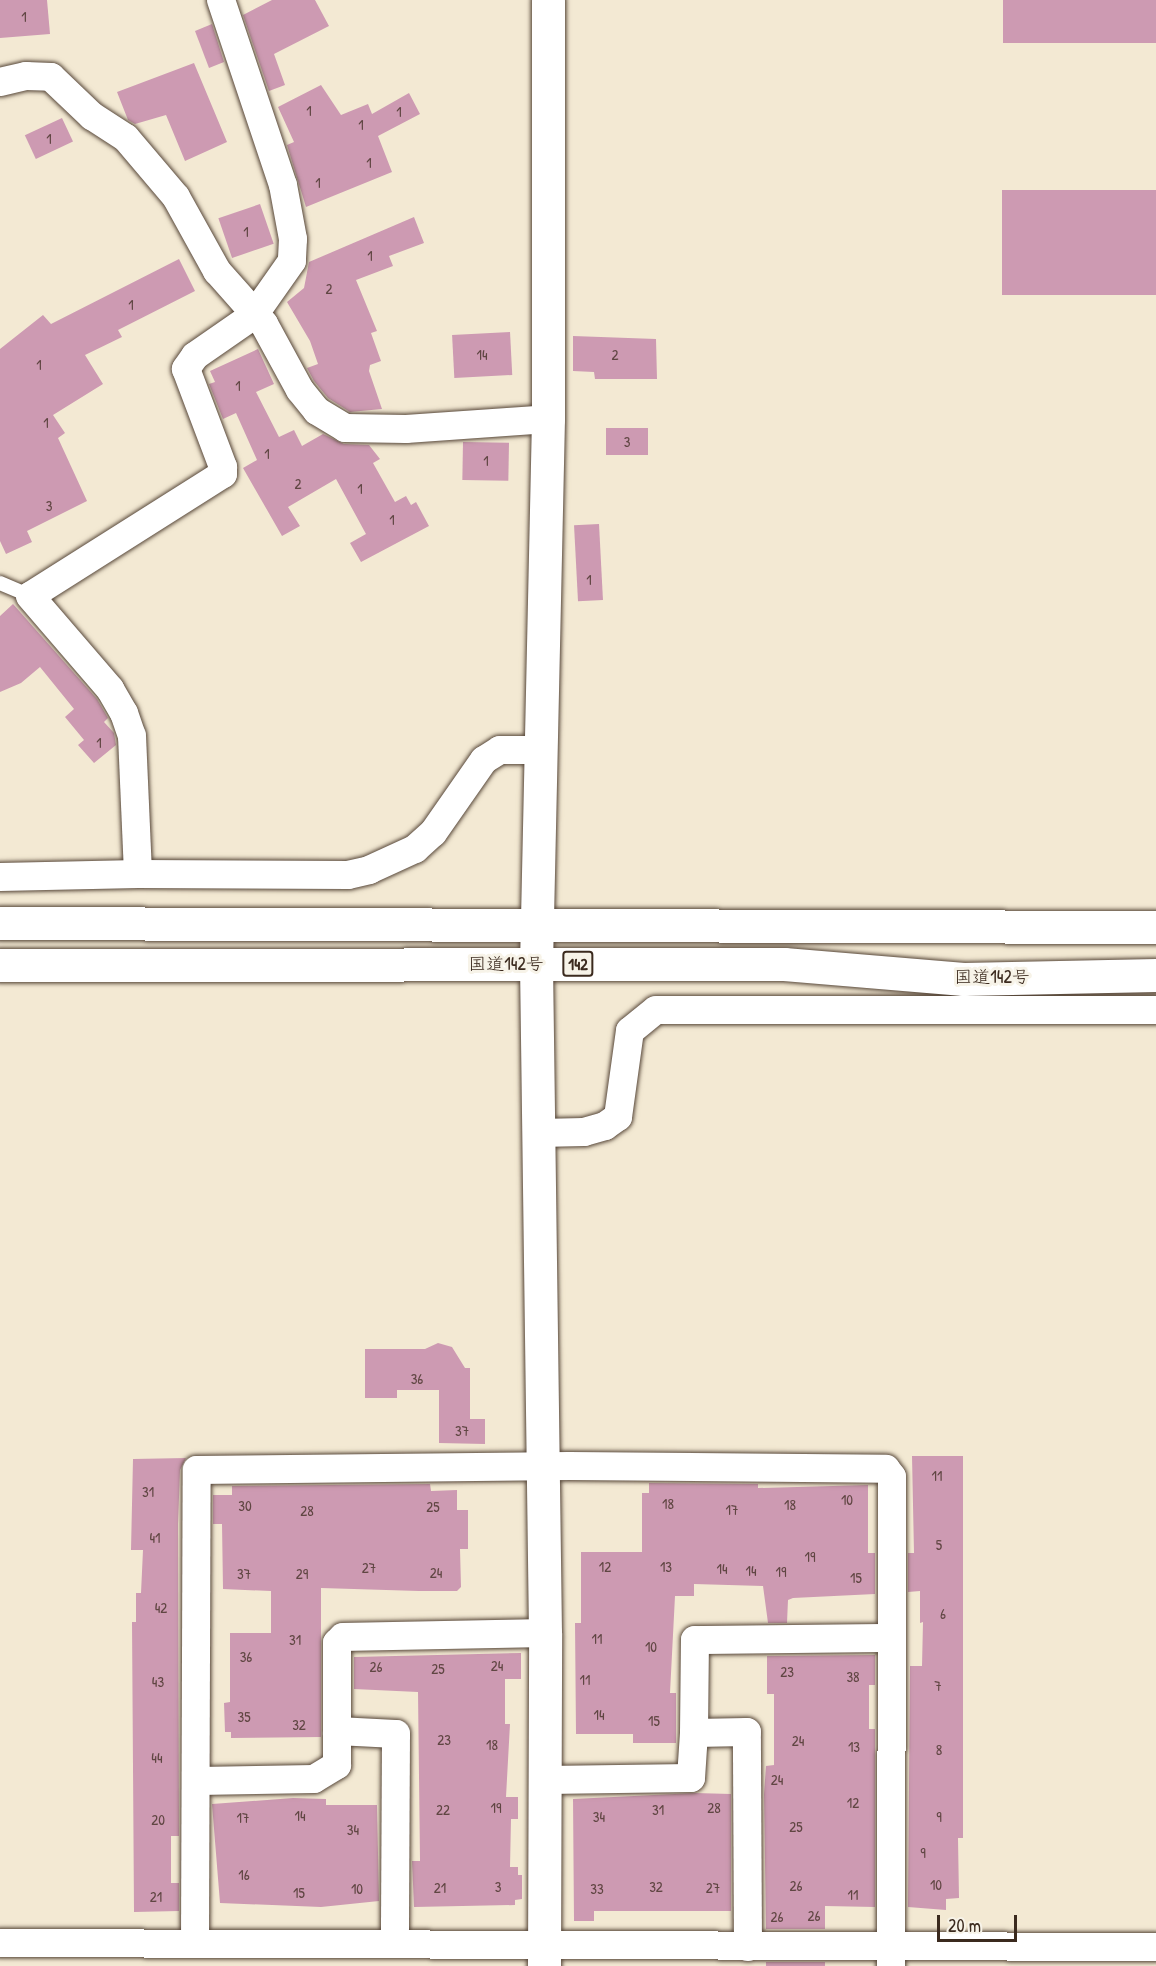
<!DOCTYPE html>
<meta charset="utf-8">
<style>
body{margin:0}
#map{position:relative;width:1156px;height:1966px;overflow:hidden;background:#f3e9d3;font-family:"Patrick Hand","Klee One",sans-serif}
div>[style]{position:absolute}
[style*='--x']{left:calc(var(--x)*1px);top:calc(var(--y)*1px);width:calc(var(--w)*1px);rotate:calc(var(--a)*1deg)}
.building>*{inset:0;background:#cd9ab2;transform-origin:0 0}
.roads{filter:drop-shadow(0 0 2px #574739) drop-shadow(0 0 2px #574739)}
.lane>*{height:14px;margin:-7px;padding:0 7px;transform-origin:7px;border-radius:7px;background:#fff}
.street>*{height:28px;margin:-14px;padding:0 14px;transform-origin:14px;border-radius:14px;background:#fff}
.secondary>*{height:33px;margin:-16.5px;padding:0 16.5px;transform-origin:16.5px;border-radius:16.5px;background:#fff}
.highway>*{height:33px;margin:-16.5px;padding:0 16.5px;transform-origin:16.5px;border-radius:16.5px;background:#fff}
span{translate:-50% -50%;white-space:nowrap;text-align:center;line-height:1.15;-webkit-text-stroke:6px #f7f3e8;paint-order:stroke}
.number-label{font-size:15px;color:#604643}
.number-label span{-webkit-text-stroke-width:0}
.shield-label span{padding:2px 4px;background:#f7f3e8;border:2px solid;border-radius:4px;-webkit-text-stroke-width:0}
.shield-label{font-size:16px;color:#3b2a1e;font-weight:700}
.street-label{font-size:18px;color:#3b2a1e}
.scale{position:absolute;left:937px;top:1915px;width:80px;height:27px;box-sizing:border-box;border:3px solid #3b2a1e;border-top:0;padding-left:8px;font-size:18px;line-height:21px;white-space:nowrap;color:#3b2a1e;-webkit-text-stroke:4px #f7f3e8;paint-order:stroke}
</style>
<div id="map">
<div class="building">
<i style="clip-path:polygon(0 0,47px 0,50px 34px,0 38px)"></i>
<i style="clip-path:polygon(272px 0,315px 0,329px 26px,274px 54px,285px 85px,269px 91px,243px 15px)"></i>
<i style="left:1003px;top:0;width:153px;height:43px"></i>
<i style="clip-path:polygon(212px 24px,224px 62px,209px 68px,195px 31px)"></i>
<i style="clip-path:polygon(194px 63px,227px 142px,185px 161px,166px 115px,135px 124px,128px 120px,117px 92px)"></i>
<i style="clip-path:polygon(321px 85px,341px 115px,368px 104px,372px 114px,409px 93px,420px 114px,378px 136px,392px 172px,306px 207px,287px 145px,294px 142px,278px 107px)"></i>
<i style="left:62px;top:118px;width:26px;height:41px;rotate:65deg"></i>
<i style="left:1002px;top:190px;width:154px;height:105px"></i>
<i style="left:260px;top:204px;width:42px;height:44px;rotate:71deg"></i>
<i style="clip-path:polygon(414px 217px,424px 243px,389px 256px,393px 266px,356px 280px,377px 331px,371px 333px,381px 361px,370px 365px,369px 371px,382px 409px,350px 412px,328px 398px,314px 381px,307px 368px,318px 364px,310px 341px,287px 302px,304px 288px,309px 262px)"></i>
<i style="clip-path:polygon(179px 259px,195px 291px,118px 330px,122px 337px,85px 355px,103px 384px,53px 415px,65px 433px,58px 438px,87px 501px,27px 531px,32px 542px,6px 554px,0 541px,0 349px,43px 315px,51px 324px)"></i>
<i style="left:510px;top:332px;width:43px;height:58px;rotate:87deg"></i>
<i style="clip-path:polygon(573px 336px,656px 339px,657px 379px,595px 379px,594px 372px,573px 371px)"></i>
<i style="clip-path:polygon(258px 349px,274px 384px,256px 392px,279px 437px,294px 430px,302px 446px,323px 434px,344px 444px,369px 445px,380px 459px,373px 463px,395px 502px,406px 496px,411px 505px,416px 502px,429px 526px,361px 562px,350px 543px,366px 534px,336px 479px,288px 507px,300px 526px,282px 536px,243px 468px,257px 460px,236px 413px,223px 419px,209px 384px,215px 382px,210px 371px)"></i>
<i style="left:606px;top:428px;width:42px;height:27px"></i>
<i style="left:463px;top:442px;width:46px;height:38px;rotate:1deg"></i>
<i style="left:599px;top:524px;width:76px;height:25px;rotate:87deg"></i>
<i style="clip-path:polygon(13px 604px,97px 699px,108px 718px,104px 722px,114px 733px,116px 745px,94px 763px,78px 745px,84px 740px,65px 717px,74px 709px,40px 667px,21px 683px,0 692px,0 616px)"></i>
<i style="clip-path:polygon(438px 1343px,452px 1347px,465px 1368px,470px 1368px,470px 1419px,485px 1419px,485px 1444px,439px 1443px,439px 1390px,397px 1390px,397px 1398px,365px 1398px,365px 1349px,425px 1349px)"></i>
<i style="clip-path:polygon(912px 1456px,963px 1456px,963px 1838px,958px 1838px,959px 1898px,946px 1899px,946px 1910px,908px 1907px,910px 1666px,922px 1666px,923px 1622px,920px 1623px,920px 1591px,908px 1592px,908px 1553px,914px 1553px)"></i>
<i style="clip-path:polygon(186px 1458px,180px 1470px,178px 1524px,179px 1836px,171px 1836px,171px 1883px,179px 1883px,179px 1911px,134px 1912px,132px 1622px,136px 1622px,136px 1593px,141px 1593px,143px 1550px,131px 1550px,133px 1459px)"></i>
<i style="clip-path:polygon(649px 1483px,758px 1484px,758px 1488px,868px 1485px,868px 1553px,875px 1553px,875px 1594px,793px 1598px,788px 1600px,787px 1623px,768px 1623px,763px 1586px,694px 1584px,694px 1596px,675px 1596px,670px 1693px,676px 1693px,676px 1743px,633px 1743px,633px 1734px,576px 1734px,575px 1623px,581px 1623px,581px 1552px,642px 1552px,642px 1493px,649px 1493px)"></i>
<i style="clip-path:polygon(430px 1484px,431px 1491px,457px 1490px,457px 1510px,468px 1510px,468px 1549px,460px 1549px,461px 1587px,457px 1591px,419px 1591px,321px 1588px,321px 1737px,231px 1738px,231px 1732px,225px 1732px,224px 1703px,230px 1702px,230px 1633px,271px 1633px,271px 1591px,223px 1589px,222px 1524px,213px 1524px,213px 1495px,232px 1495px,232px 1486px)"></i>
<i style="clip-path:polygon(521px 1653px,521px 1679px,505px 1679px,505px 1724px,510px 1724px,506px 1797px,518px 1797px,518px 1819px,511px 1819px,510px 1867px,518px 1867px,518px 1875px,522px 1875px,522px 1899px,515px 1900px,515px 1905px,414px 1907px,412px 1861px,420px 1861px,418px 1692px,354px 1689px,354px 1657px)"></i>
<i style="clip-path:polygon(875px 1655px,875px 1685px,869px 1685px,869px 1729px,875px 1729px,875px 1907px,825px 1906px,825px 1929px,766px 1929px,764px 1794px,766px 1766px,774px 1765px,774px 1694px,767px 1694px,767px 1656px)"></i>
<i style="clip-path:polygon(695px 1793px,731px 1794px,731px 1911px,594px 1911px,594px 1921px,574px 1921px,573px 1799px)"></i>
<i style="clip-path:polygon(293px 1798px,326px 1799px,326px 1805px,377px 1805px,379px 1901px,321px 1907px,220px 1903px,212px 1804px)"></i>
<i style="left:766px;top:1962px;width:59px;height:4px"></i>
</div>
<div class="roads">
<div class="lane">
<i style="--x:0;--y:583;--w:33;--a:23"></i>
</div>
<div class="street">
<i style="--x:221;--y:0;--w:195;--a:71.5"></i>
<i style="--x:283;--y:185;--w:55;--a:79.5"></i>
<i style="--x:293;--y:239;--w:22;--a:93"></i>
<i style="--x:292;--y:261;--w:66;--a:125.1"></i>
<i style="--x:254;--y:315;--w:72;--a:145.2"></i>
<i style="--x:195;--y:356;--w:16;--a:125"></i>
<i style="--x:186;--y:369;--w:105;--a:69.3"></i>
<i style="--x:223;--y:467;--w:7;--a:90"></i>
<i style="--x:223;--y:474;--w:228;--a:147.7"></i>
<i style="--x:30;--y:596;--w:123;--a:49.3"></i>
<i style="--x:110;--y:689;--w:28;--a:60"></i>
<i style="--x:124;--y:713;--w:24;--a:71"></i>
<i style="--x:132;--y:736;--w:138;--a:87.5"></i>
<i style="--x:138;--y:874;--w:210;--a:0.3"></i>
<i style="--x:348;--y:875;--w:22;--a:-13"></i>
<i style="--x:369;--y:870;--w:51;--a:-24.5"></i>
<i style="--x:415;--y:849;--w:24;--a:-42"></i>
<i style="--x:433;--y:833;--w:89;--a:-55.1"></i>
<i style="--x:484;--y:760;--w:19;--a:-32"></i>
<i style="--x:500;--y:750;--w:41;--a:0"></i>
<i style="--x:0;--y:82;--w:27;--a:-13"></i>
<i style="--x:26;--y:76;--w:25;--a:2"></i>
<i style="--x:51;--y:77;--w:57;--a:43.6"></i>
<i style="--x:92;--y:116;--w:40;--a:32.9"></i>
<i style="--x:126;--y:138;--w:77;--a:49.7"></i>
<i style="--x:176;--y:197;--w:85;--a:61"></i>
<i style="--x:217;--y:271;--w:71;--a:48.4"></i>
<i style="--x:264;--y:324;--w:75;--a:61.4"></i>
<i style="--x:300;--y:390;--w:27;--a:51"></i>
<i style="--x:317;--y:411;--w:33;--a:31"></i>
<i style="--x:345;--y:428;--w:61;--a:0.9"></i>
<i style="--x:406;--y:429;--w:142;--a:-4"></i>
<i style="--x:0;--y:877;--w:138;--a:-1.2"></i>
<i style="--x:539;--y:1133;--w:45;--a:-1.3"></i>
<i style="--x:584;--y:1132;--w:22;--a:-16"></i>
<i style="--x:605;--y:1126;--w:16;--a:-35"></i>
<i style="--x:618;--y:1117;--w:87;--a:-82.1"></i>
<i style="--x:630;--y:1031;--w:33;--a:-39"></i>
<i style="--x:656;--y:1010;--w:500;--a:0"></i>
<i style="--x:337;--y:1731;--w:59;--a:2.9"></i>
<i style="--x:396;--y:1734;--w:210;--a:90.3"></i>
<i style="--x:546;--y:1780;--w:145;--a:-0.8"></i>
<i style="--x:691;--y:1778;--w:45;--a:-86.2"></i>
<i style="--x:198;--y:1781;--w:116;--a:-1"></i>
<i style="--x:314;--y:1779;--w:27;--a:-31"></i>
<i style="--x:337;--y:1765;--w:122;--a:-90"></i>
<i style="--x:337;--y:1643;--w:8;--a:-45"></i>
<i style="--x:343;--y:1637;--w:202;--a:-1.1"></i>
<i style="--x:195;--y:1942;--w:472;--a:-89.8"></i>
<i style="--x:197;--y:1470;--w:372;--a:-0.6"></i>
<i style="--x:569;--y:1466;--w:317;--a:0.5"></i>
<i style="--x:886;--y:1469;--w:10;--a:53"></i>
<i style="--x:892;--y:1477;--w:489;--a:90.1"></i>
<i style="--x:0;--y:1943;--w:1156;--a:0.2"></i>
<i style="--x:748;--y:1947;--w:215;--a:-90.3"></i>
<i style="--x:747;--y:1732;--w:53;--a:178.9"></i>
<i style="--x:694;--y:1733;--w:93;--a:-89.4"></i>
<i style="--x:695;--y:1640;--w:196;--a:-0.6"></i>
</div>
<div class="secondary">
<i style="--x:544;--y:1966;--w:333;--a:-89.8"></i>
<i style="--x:545;--y:1633;--w:669;--a:-90.77"></i>
<i style="--x:536;--y:964;--w:545;--a:-88.74"></i>
<i style="--x:548;--y:419;--w:419;--a:-90"></i>
</div>
<div class="highway">
<i style="--x:0;--y:923;--w:1156;--a:0.2"></i>
<i style="--x:0;--y:965;--w:784;--a:-0.07"></i>
<i style="--x:784;--y:964;--w:180;--a:4.8"></i>
<i style="--x:963;--y:979;--w:193;--a:-1.2"></i>
</div>
</div>
<div class="number-label">
<span style="left:24px;top:17px">1</span>
<span style="left:309px;top:111px">1</span>
<span style="left:399px;top:112px">1</span>
<span style="left:361px;top:125px">1</span>
<span style="left:49px;top:139px">1</span>
<span style="left:369px;top:163px">1</span>
<span style="left:318px;top:183px">1</span>
<span style="left:246px;top:232px">1</span>
<span style="left:370px;top:256px">1</span>
<span style="left:329px;top:289px">2</span>
<span style="left:131px;top:305px">1</span>
<span style="left:482px;top:355px">14</span>
<span style="left:615px;top:355px">2</span>
<span style="left:39px;top:365px">1</span>
<span style="left:238px;top:386px">1</span>
<span style="left:46px;top:423px">1</span>
<span style="left:627px;top:442px">3</span>
<span style="left:267px;top:454px">1</span>
<span style="left:486px;top:461px">1</span>
<span style="left:298px;top:484px">2</span>
<span style="left:360px;top:489px">1</span>
<span style="left:49px;top:506px">3</span>
<span style="left:392px;top:520px">1</span>
<span style="left:589px;top:580px">1</span>
<span style="left:99px;top:743px">1</span>
<span style="left:417px;top:1379px">36</span>
<span style="left:462px;top:1431px">37</span>
<span style="left:937px;top:1476px">11</span>
<span style="left:148px;top:1492px">31</span>
<span style="left:847px;top:1500px">10</span>
<span style="left:668px;top:1504px">18</span>
<span style="left:790px;top:1505px">18</span>
<span style="left:245px;top:1506px">30</span>
<span style="left:433px;top:1507px">25</span>
<span style="left:732px;top:1510px">17</span>
<span style="left:307px;top:1511px">28</span>
<span style="left:155px;top:1538px">41</span>
<span style="left:939px;top:1545px">5</span>
<span style="left:810px;top:1557px">19</span>
<span style="left:605px;top:1567px">12</span>
<span style="left:666px;top:1567px">13</span>
<span style="left:369px;top:1568px">27</span>
<span style="left:722px;top:1569px">14</span>
<span style="left:751px;top:1571px">14</span>
<span style="left:781px;top:1572px">19</span>
<span style="left:436px;top:1573px">24</span>
<span style="left:244px;top:1574px">37</span>
<span style="left:302px;top:1574px">29</span>
<span style="left:856px;top:1578px">15</span>
<span style="left:161px;top:1608px">42</span>
<span style="left:943px;top:1614px">6</span>
<span style="left:597px;top:1639px">11</span>
<span style="left:295px;top:1640px">31</span>
<span style="left:651px;top:1647px">10</span>
<span style="left:246px;top:1657px">36</span>
<span style="left:497px;top:1666px">24</span>
<span style="left:376px;top:1667px">26</span>
<span style="left:438px;top:1669px">25</span>
<span style="left:787px;top:1672px">23</span>
<span style="left:853px;top:1677px">38</span>
<span style="left:585px;top:1680px">11</span>
<span style="left:158px;top:1682px">43</span>
<span style="left:938px;top:1686px">7</span>
<span style="left:599px;top:1715px">14</span>
<span style="left:244px;top:1717px">35</span>
<span style="left:654px;top:1721px">15</span>
<span style="left:299px;top:1725px">32</span>
<span style="left:444px;top:1740px">23</span>
<span style="left:798px;top:1741px">24</span>
<span style="left:492px;top:1745px">18</span>
<span style="left:854px;top:1747px">13</span>
<span style="left:939px;top:1750px">8</span>
<span style="left:157px;top:1758px">44</span>
<span style="left:777px;top:1780px">24</span>
<span style="left:853px;top:1803px">12</span>
<span style="left:496px;top:1808px">19</span>
<span style="left:714px;top:1808px">28</span>
<span style="left:443px;top:1810px">22</span>
<span style="left:658px;top:1810px">31</span>
<span style="left:300px;top:1816px">14</span>
<span style="left:599px;top:1817px">34</span>
<span style="left:939px;top:1817px">9</span>
<span style="left:243px;top:1818px">17</span>
<span style="left:158px;top:1820px">20</span>
<span style="left:796px;top:1827px">25</span>
<span style="left:353px;top:1830px">34</span>
<span style="left:923px;top:1853px">9</span>
<span style="left:244px;top:1875px">16</span>
<span style="left:936px;top:1885px">10</span>
<span style="left:796px;top:1886px">26</span>
<span style="left:498px;top:1887px">3</span>
<span style="left:656px;top:1887px">32</span>
<span style="left:440px;top:1888px">21</span>
<span style="left:713px;top:1888px">27</span>
<span style="left:357px;top:1889px">10</span>
<span style="left:597px;top:1889px">33</span>
<span style="left:299px;top:1893px">15</span>
<span style="left:853px;top:1895px">11</span>
<span style="left:156px;top:1897px">21</span>
<span style="left:814px;top:1916px">26</span>
<span style="left:777px;top:1917px">26</span>
</div>
<div class="shield-label">
<span style="left:578px;top:964px">142</span>
</div>
<div class="street-label">
<span style="left:506px;top:964px">国道142号</span>
<span style="left:992px;top:977px">国道142号</span>
</div>
<div class="scale">20 m</div>
</div>
